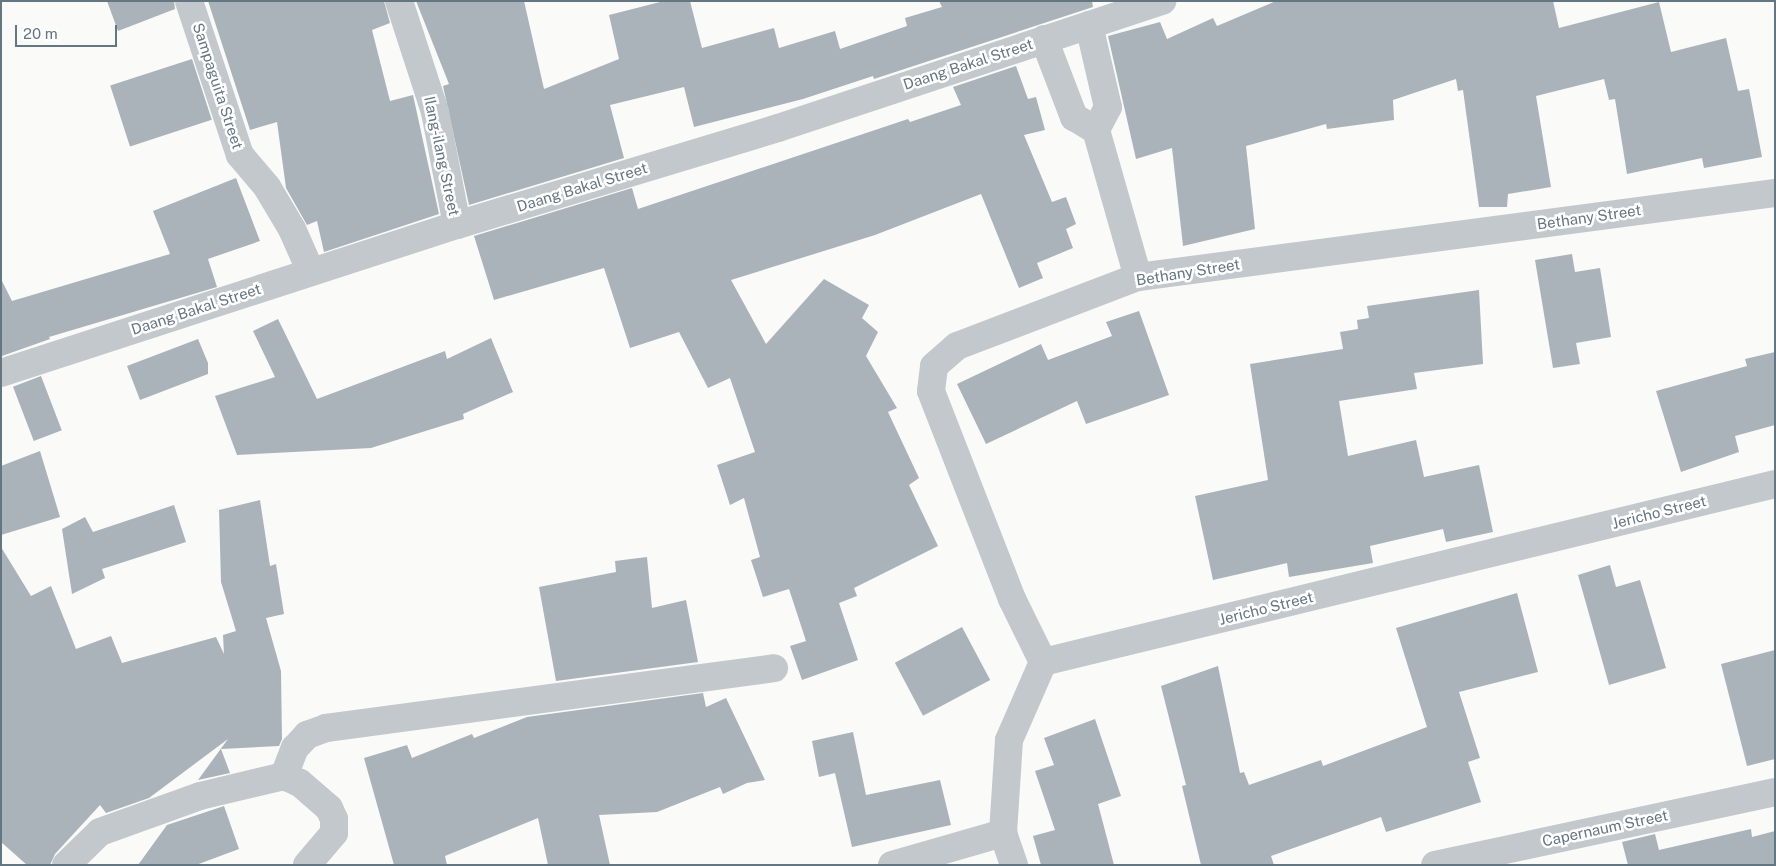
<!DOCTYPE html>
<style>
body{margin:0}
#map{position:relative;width:1776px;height:866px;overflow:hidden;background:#fafaf8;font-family:"Public Sans",sans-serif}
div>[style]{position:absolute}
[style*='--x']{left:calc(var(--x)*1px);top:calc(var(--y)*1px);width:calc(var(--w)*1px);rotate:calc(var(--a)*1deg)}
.building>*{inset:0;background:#aab3b9;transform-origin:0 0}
.minor>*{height:28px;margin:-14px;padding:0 14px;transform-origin:14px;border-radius:14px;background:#c3c8cc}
span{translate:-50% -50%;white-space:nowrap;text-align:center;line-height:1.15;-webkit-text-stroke:5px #fff;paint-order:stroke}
.street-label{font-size:15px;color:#657683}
.frame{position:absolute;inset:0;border:2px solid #657683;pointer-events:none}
.scale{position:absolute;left:15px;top:25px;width:102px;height:22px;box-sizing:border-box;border:2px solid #657683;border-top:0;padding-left:6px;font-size:15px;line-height:18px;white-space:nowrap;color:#657683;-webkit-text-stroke:4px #fff;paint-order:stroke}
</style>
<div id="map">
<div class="building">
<i style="clip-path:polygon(107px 1px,174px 1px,175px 9px,118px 31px)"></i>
<i style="clip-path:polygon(208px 1px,384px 1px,390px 23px,372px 30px,390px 101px,413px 95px,439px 214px,324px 252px,317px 221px,307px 225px,286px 188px,277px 122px,250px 130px)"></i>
<i style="clip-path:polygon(416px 1px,524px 1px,544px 89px,619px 59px,609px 15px,664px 1px,690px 1px,702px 48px,774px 28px,779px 48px,835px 31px,840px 49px,907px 26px,905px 18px,942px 7px,939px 1px,1092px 1px,1093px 7px,874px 79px,873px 76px,803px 99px,694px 127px,684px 87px,610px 105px,624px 158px,469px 205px,443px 86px,449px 84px)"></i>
<i style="clip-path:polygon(1276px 1px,1553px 1px,1559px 28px,1659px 2px,1671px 52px,1726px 38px,1738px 91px,1749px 89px,1762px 157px,1704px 168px,1702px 158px,1627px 174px,1615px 99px,1609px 100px,1604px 79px,1536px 96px,1551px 187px,1508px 194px,1507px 207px,1479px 207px,1463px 90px,1458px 91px,1456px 79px,1393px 100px,1394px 120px,1327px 129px,1326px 124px,1246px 146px,1255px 229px,1183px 246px,1172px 148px,1136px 159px,1108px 36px,1160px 22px,1167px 39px,1213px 18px,1217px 26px)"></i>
<i style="left:192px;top:59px;width:64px;height:86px;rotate:72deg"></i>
<i style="clip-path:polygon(1016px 66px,1028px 99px,1036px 97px,1045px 130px,1024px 135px,1052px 202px,1066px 197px,1076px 224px,1066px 229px,1073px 248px,1037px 263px,1043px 278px,1019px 288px,981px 194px,875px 235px,731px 280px,766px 344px,824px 279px,869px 305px,862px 318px,878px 332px,866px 356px,897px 408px,888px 412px,919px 478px,909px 485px,938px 546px,854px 588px,857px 596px,839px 603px,858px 660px,802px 680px,790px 646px,806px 641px,789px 589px,763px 597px,751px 560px,760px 557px,744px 498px,730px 505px,717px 465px,755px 452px,730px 378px,708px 388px,679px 332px,630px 348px,604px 268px,494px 300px,474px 236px,632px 188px,638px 209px,908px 119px,910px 122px,961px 105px,953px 87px)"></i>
<i style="clip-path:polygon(236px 178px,260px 241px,208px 259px,217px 287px,49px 337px,50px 339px,2px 356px,1px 279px,12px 301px,170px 254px,153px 211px)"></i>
<i style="clip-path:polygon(1572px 254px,1575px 272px,1600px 268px,1611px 337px,1576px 343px,1580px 364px,1553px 368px,1535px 260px)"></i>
<i style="clip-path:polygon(1479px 290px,1483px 364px,1414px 373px,1417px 389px,1339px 401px,1348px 456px,1416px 440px,1424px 477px,1479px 465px,1493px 532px,1446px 542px,1443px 529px,1370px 546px,1373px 563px,1289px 577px,1287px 563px,1213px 580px,1195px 496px,1268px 480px,1250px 364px,1343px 349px,1340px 332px,1358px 329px,1357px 320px,1369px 318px,1367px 306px)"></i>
<i style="clip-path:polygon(1139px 311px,1169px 395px,1086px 424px,1077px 401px,986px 444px,957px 384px,1041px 344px,1048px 360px,1112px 336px,1106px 322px)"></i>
<i style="clip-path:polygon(278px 319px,317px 399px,445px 351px,447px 359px,491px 338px,513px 392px,463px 414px,464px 419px,371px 448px,237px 455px,215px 396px,275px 377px,253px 331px)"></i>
<i style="clip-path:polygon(198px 339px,208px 363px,208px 374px,140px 400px,127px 366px)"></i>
<i style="clip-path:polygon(1775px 352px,1775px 425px,1735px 436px,1739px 452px,1681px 472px,1656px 391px,1747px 366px,1745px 359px)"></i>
<i style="left:41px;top:376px;width:58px;height:30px;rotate:69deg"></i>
<i style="clip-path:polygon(40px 451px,60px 517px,1px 535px,1px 466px)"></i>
<i style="clip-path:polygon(260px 500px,270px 566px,276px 564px,284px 614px,266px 618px,281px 671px,282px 739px,279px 746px,221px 749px,230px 773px,198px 780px,228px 739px,149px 798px,106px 813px,100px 805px,55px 854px,50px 865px,27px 865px,1px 842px,1px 547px,31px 596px,51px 586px,76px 649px,111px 636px,122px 663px,216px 637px,224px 654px,223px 635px,236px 631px,221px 582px,219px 510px)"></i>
<i style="clip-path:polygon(174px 505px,186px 542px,102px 569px,105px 578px,72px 594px,62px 529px,85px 517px,93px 532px)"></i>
<i style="clip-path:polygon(647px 557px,652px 608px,686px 600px,698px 662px,556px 681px,539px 587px,616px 572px,615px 561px)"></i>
<i style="clip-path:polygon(1610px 565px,1616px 587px,1640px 580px,1666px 668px,1609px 685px,1578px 575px)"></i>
<i style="clip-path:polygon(1517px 593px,1538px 672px,1459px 692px,1480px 758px,1468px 762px,1481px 802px,1386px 832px,1381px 817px,1271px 856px,1274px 865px,1201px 865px,1182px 786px,1186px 785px,1161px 686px,1218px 666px,1240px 773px,1244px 772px,1249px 785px,1321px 760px,1323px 766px,1427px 727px,1396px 628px)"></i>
<i style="left:962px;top:627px;width:60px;height:76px;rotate:62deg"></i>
<i style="clip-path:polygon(1775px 650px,1775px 759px,1747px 766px,1721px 664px)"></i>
<i style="clip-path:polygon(703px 693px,706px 707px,726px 698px,765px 780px,747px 783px,723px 794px,720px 787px,657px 812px,599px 815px,610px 865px,548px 865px,538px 818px,445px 856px,447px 865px,394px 865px,364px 758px,407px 745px,412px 758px,472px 734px,474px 738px,527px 717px)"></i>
<i style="clip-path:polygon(1095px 719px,1121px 796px,1098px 804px,1114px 865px,1041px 865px,1033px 836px,1055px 830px,1035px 771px,1054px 765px,1044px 738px)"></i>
<i style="clip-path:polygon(853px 732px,866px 795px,940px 780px,951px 825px,852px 847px,835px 773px,819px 777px,812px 741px)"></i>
<i style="clip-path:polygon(224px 806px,239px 849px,196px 865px,138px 865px,167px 825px)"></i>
<i style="clip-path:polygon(1751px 829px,1752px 837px,1775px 831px,1775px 865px,1628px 865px,1622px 842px,1655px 834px,1659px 850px)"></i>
</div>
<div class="minor">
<i style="--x:189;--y:1;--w:162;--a:71.7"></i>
<i style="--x:240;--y:155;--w:42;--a:49.8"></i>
<i style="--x:267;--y:187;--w:49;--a:59.2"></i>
<i style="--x:292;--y:229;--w:47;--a:66.2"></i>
<i style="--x:399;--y:1;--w:117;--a:72"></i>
<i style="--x:435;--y:112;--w:115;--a:79"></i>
<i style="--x:1089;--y:25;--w:84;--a:77"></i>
<i style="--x:1108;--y:107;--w:26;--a:118"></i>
<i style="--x:1096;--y:130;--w:153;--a:74.1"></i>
<i style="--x:1044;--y:39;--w:84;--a:69"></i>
<i style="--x:1074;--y:117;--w:26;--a:31"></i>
<i style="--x:1;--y:373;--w:479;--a:-18"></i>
<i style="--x:457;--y:225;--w:335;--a:-16.8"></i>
<i style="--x:778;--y:128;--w:405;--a:-18.3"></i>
<i style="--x:1043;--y:662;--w:70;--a:-116.2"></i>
<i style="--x:1012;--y:599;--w:223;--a:-111.3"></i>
<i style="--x:931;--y:391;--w:25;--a:-83"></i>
<i style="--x:934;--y:366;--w:30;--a:-41"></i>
<i style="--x:957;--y:346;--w:194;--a:-20.9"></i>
<i style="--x:1138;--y:277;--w:643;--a:-7.51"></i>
<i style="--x:284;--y:776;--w:17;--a:24"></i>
<i style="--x:300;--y:783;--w:38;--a:41"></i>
<i style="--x:329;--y:808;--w:12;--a:66"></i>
<i style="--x:334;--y:819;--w:14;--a:90"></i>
<i style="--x:334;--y:833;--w:42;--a:130.2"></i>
<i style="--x:1003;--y:833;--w:34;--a:71"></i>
<i style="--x:66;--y:865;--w:47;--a:-44.1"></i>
<i style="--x:100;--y:832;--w:106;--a:-19.8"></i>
<i style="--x:200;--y:796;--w:86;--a:-13.4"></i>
<i style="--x:284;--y:776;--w:30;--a:-69"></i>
<i style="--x:295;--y:748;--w:18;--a:-47"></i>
<i style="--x:307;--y:735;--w:20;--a:-20"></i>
<i style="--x:326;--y:728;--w:452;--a:-7.6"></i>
<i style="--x:892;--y:865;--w:116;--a:-16.1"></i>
<i style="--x:1003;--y:833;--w:93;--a:-86.3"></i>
<i style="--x:1009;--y:740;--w:85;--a:-66.4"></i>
<i style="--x:1043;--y:662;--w:753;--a:-13.67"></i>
<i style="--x:1435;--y:865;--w:348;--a:-12.1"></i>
</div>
<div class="street-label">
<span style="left:968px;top:64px;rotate:-18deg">Daang Bakal Street</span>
<span style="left:218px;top:86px;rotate:72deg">Sampaguita Street</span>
<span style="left:442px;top:156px;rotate:78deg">Ilang-ilang Street</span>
<span style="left:582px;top:187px;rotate:-17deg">Daang Bakal Street</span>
<span style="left:1589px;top:217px;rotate:-8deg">Bethany Street</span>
<span style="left:1188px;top:272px;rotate:-9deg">Bethany Street</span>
<span style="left:196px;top:309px;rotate:-18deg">Daang Bakal Street</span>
<span style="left:1659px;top:512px;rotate:-14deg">Jericho Street</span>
<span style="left:1266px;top:608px;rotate:-14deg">Jericho Street</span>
<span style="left:1605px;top:828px;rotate:-12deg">Capernaum Street</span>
</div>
<div class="frame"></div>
<div class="scale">20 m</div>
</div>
